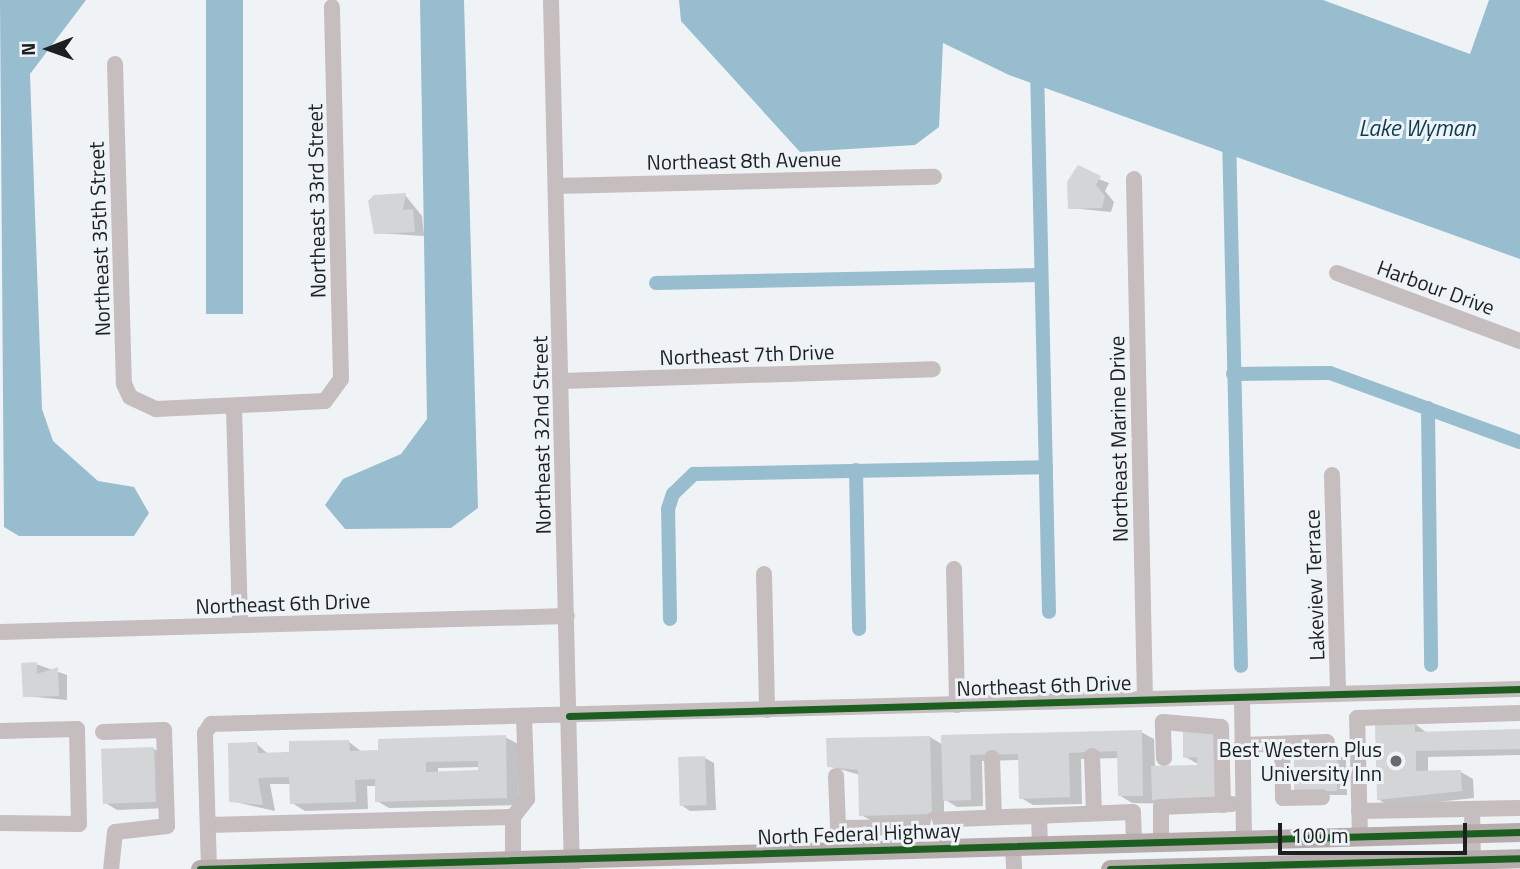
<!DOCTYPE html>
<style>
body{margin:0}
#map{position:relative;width:1520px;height:869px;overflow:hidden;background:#f0f3f6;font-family:"Titillium Web",sans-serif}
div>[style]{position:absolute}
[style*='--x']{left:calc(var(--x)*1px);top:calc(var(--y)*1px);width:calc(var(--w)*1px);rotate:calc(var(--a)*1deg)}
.water>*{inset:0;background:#97bdce;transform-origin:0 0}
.shadow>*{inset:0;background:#0003}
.canal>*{height:14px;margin:-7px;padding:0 7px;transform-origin:7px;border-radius:7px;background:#97bdce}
.building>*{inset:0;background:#d3d5d7;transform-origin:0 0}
.minor>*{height:16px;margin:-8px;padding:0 8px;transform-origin:8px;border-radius:8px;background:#c5bdbe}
.major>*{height:19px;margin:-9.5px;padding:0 9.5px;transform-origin:9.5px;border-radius:9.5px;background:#b5acab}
.cycleway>*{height:7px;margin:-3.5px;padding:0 3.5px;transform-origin:3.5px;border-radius:3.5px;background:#1b5e20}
.dots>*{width:19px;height:19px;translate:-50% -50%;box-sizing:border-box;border:4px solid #eef3f8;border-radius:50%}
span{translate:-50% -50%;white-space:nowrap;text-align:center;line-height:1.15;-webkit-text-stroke:6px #eef3f8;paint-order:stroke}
.street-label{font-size:21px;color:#1d1f21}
.poi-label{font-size:21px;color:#1d1f21}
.right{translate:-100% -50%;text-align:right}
.water-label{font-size:23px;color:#0d3c4e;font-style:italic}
.north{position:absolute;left:14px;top:14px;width:70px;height:70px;-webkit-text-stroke:5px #eef3f8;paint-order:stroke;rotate:269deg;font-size:19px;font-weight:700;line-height:28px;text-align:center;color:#1d1f21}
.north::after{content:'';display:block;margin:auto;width:24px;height:32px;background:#1d1f21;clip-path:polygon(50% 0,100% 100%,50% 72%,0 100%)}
.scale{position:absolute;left:1278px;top:823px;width:189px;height:32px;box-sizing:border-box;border:4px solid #1d1f21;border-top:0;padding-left:9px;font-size:21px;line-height:24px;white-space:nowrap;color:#1d1f21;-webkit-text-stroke:5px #eef3f8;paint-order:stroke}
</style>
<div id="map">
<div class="water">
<i style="clip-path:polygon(0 0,86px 0,30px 74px,42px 409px,53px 441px,98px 481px,134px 487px,149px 513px,134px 536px,19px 536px,4px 527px)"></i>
<i style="left:206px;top:0;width:37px;height:314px"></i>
<i style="clip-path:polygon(420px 0,464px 0,478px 508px,451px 528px,345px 529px,325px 505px,343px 479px,401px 454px,427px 419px)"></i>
<i style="clip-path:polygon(679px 0,1323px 0,1470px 54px,1489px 0,1520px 0,1520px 259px,1009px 75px,943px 43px,939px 127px,915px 145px,800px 152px,681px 21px)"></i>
</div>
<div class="shadow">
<i style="clip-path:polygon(1074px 170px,1109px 183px,1105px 191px,1114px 202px,1111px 212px,1070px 208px)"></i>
<i style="clip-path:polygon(405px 195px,422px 216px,424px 236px,376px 233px)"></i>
<i style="clip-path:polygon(36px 664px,67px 675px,67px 700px,24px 696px)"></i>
<i style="clip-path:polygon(1415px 724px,1427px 733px,1520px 731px,1520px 755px,1428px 757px,1428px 773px,1461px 772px,1473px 779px,1474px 798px,1391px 807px,1378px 799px)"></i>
<i style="clip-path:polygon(1215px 729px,1227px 737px,1229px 805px,1132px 803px,1119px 795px,1119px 758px,1081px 759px,1082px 804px,1033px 805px,1021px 798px,1020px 760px,982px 761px,983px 806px,957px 807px,944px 799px,944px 821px,874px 822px,861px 815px,860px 775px,829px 766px,828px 740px,930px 737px,943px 745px,943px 737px,1141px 732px,1154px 739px,1155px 767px,1202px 766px,1185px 757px,1184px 730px)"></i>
<i style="clip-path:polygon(evenodd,505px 737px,518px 744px,519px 805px,389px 808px,377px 801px,376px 786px,367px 786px,368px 809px,305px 811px,292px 803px,291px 784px,270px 784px,275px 811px,231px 801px,257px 744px,269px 755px,349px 742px,362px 752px,505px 737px,480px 767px,480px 772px,438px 773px,438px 768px,480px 767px)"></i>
<i style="clip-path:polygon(154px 749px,167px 756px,168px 808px,117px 810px,104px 802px)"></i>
<i style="clip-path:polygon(1337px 754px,1346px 760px,1347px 795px,1305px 795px)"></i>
<i style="clip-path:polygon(705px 758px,714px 763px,716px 810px,690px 811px,681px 805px)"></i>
</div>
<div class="canal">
<i style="--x:1037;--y:67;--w:545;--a:88.74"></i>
<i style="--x:1229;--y:135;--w:531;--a:88.71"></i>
<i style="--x:656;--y:283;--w:385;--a:-1.2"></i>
<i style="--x:1233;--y:374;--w:97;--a:-0.6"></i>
<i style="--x:1330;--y:373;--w:202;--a:20"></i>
<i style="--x:1428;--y:408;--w:257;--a:89.3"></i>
<i style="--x:856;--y:470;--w:159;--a:88.9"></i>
<i style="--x:670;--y:619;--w:110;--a:-91"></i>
<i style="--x:668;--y:509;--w:16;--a:-72"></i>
<i style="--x:673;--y:494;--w:29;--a:-44"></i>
<i style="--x:694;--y:474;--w:352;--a:-1.1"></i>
</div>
<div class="building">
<i style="clip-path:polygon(1078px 165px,1101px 176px,1096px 185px,1105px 196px,1102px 208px,1068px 209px,1067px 182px)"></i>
<i style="clip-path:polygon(406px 193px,403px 210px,413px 209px,415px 232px,374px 234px,368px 201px,374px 195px)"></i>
<i style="clip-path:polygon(37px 662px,37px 674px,58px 667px,59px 696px,23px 697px,21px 663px)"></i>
<i style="clip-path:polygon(1415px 723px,1415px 732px,1520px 729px,1520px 749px,1416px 751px,1416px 771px,1461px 770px,1462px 791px,1377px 800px,1375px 725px)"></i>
<i style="clip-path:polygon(1183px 728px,1215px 728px,1217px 798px,1152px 800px,1151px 766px,1197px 765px,1197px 757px,1183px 758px)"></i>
<i style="clip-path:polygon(1142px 730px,1143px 796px,1118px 796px,1117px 751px,1069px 753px,1070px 797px,1019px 799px,1018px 754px,970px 755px,971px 800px,943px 801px,941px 735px)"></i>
<i style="clip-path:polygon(evenodd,506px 735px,507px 798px,375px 802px,375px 779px,355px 780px,356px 802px,290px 804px,289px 777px,258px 778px,263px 805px,229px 802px,228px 743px,257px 742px,258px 753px,289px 752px,289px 741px,349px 740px,350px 751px,378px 750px,378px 739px,506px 735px,478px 761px,478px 770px,426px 772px,426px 762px,478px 761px)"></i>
<i style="clip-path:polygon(930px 736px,932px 814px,859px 816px,858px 770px,827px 767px,826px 738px)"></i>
<i style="left:154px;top:747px;width:55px;height:53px;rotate:88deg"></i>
<i style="left:1294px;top:753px;width:43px;height:38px"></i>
<i style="left:705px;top:756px;width:49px;height:27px;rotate:88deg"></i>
</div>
<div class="minor">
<i style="--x:551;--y:0;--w:869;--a:88.62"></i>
<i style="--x:115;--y:64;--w:320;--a:88.4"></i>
<i style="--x:124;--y:384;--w:14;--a:65"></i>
<i style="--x:130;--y:397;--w:29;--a:25"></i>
<i style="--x:156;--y:409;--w:169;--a:-2.7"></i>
<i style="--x:325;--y:401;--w:27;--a:-54"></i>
<i style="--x:341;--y:379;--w:372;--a:-91.4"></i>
<i style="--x:1134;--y:179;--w:520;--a:88.79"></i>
<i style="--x:556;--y:186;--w:378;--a:-1.4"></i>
<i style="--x:1337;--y:273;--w:195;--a:20.4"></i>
<i style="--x:561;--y:381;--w:372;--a:-1.8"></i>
<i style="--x:234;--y:407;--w:218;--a:88.4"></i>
<i style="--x:1332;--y:475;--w:219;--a:88.4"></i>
<i style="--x:954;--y:569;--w:136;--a:88.7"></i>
<i style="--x:764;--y:574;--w:136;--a:88.7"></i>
<i style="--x:0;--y:632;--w:567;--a:-1.62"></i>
<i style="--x:1242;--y:697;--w:143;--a:89.2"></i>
<i style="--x:0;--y:731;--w:77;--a:-1.5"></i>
<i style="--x:77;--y:729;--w:95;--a:88.8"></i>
<i style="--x:79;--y:824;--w:79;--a:-179.3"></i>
<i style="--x:103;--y:732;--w:61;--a:-1.9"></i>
<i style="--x:164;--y:730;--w:96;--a:88.2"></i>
<i style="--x:167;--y:826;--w:52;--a:173.4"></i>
<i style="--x:115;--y:832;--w:37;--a:96"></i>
<i style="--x:1282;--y:744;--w:54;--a:88.9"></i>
<i style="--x:1283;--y:798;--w:39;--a:-1"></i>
<i style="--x:1242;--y:745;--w:85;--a:-2"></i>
<i style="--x:1092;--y:756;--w:57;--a:88"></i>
<i style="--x:992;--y:758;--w:59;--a:88.1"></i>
<i style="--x:1164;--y:758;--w:36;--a:-92"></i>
<i style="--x:1163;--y:722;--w:58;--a:4.9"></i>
<i style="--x:1221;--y:727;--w:78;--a:88.5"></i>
<i style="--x:836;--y:776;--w:75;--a:87.7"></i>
<i style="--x:1472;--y:809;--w:60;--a:89"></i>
<i style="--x:1359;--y:811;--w:161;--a:-1.1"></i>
<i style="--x:1039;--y:816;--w:30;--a:88"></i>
<i style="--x:208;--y:825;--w:305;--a:-1.5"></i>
<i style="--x:838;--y:828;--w:90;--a:-0.6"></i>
<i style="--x:1360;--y:837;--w:119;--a:-91.4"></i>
<i style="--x:1357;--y:718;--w:163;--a:-1.8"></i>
<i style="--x:1161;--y:843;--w:36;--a:-90"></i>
<i style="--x:1161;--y:807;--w:71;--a:-2.4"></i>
<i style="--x:1013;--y:847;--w:22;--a:87"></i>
<i style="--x:930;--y:849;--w:29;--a:-84"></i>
<i style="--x:933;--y:820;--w:200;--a:-2.3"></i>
<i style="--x:1133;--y:812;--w:31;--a:88"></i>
<i style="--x:513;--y:860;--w:43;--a:-90"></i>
<i style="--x:513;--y:817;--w:23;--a:-52"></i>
<i style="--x:527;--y:799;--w:82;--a:-92.1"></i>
<i style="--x:209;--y:869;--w:136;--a:-91.7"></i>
<i style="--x:205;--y:733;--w:11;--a:-56"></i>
<i style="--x:211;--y:724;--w:1309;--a:-1.53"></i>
</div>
<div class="major">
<i style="--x:200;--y:869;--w:1321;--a:-1.61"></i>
<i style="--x:1110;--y:869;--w:410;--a:-1.5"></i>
</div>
<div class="cycleway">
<i style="--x:569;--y:716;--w:951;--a:-1.63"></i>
<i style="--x:200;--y:869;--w:1321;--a:-1.61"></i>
<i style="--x:1110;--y:869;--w:410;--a:-1.5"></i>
</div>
<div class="dots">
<i style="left:1396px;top:761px;background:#67696c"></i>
</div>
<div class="street-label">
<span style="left:744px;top:160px;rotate:-1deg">Northeast 8th Avenue</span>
<span style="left:316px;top:201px;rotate:-91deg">Northeast 33rd Street</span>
<span style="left:99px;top:239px;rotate:-92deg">Northeast 35th Street</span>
<span style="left:1436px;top:287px;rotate:20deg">Harbour Drive</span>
<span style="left:747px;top:354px;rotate:-2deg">Northeast 7th Drive</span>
<span style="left:541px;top:435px;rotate:-91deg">Northeast 32nd Street</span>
<span style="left:1118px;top:439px;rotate:-91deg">Northeast Marine Drive</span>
<span style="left:1314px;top:585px;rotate:-92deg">Lakeview Terrace</span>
<span style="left:283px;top:603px;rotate:-2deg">Northeast 6th Drive</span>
<span style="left:1044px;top:685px;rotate:-2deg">Northeast 6th Drive</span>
<span style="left:859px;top:833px;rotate:-2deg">North Federal Highway</span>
</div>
<div class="poi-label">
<span class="right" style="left:1382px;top:761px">Best Western Plus<br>University Inn</span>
</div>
<div class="water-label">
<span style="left:1417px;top:128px">Lake Wyman</span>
</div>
<div class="north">N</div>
<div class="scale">100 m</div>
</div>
